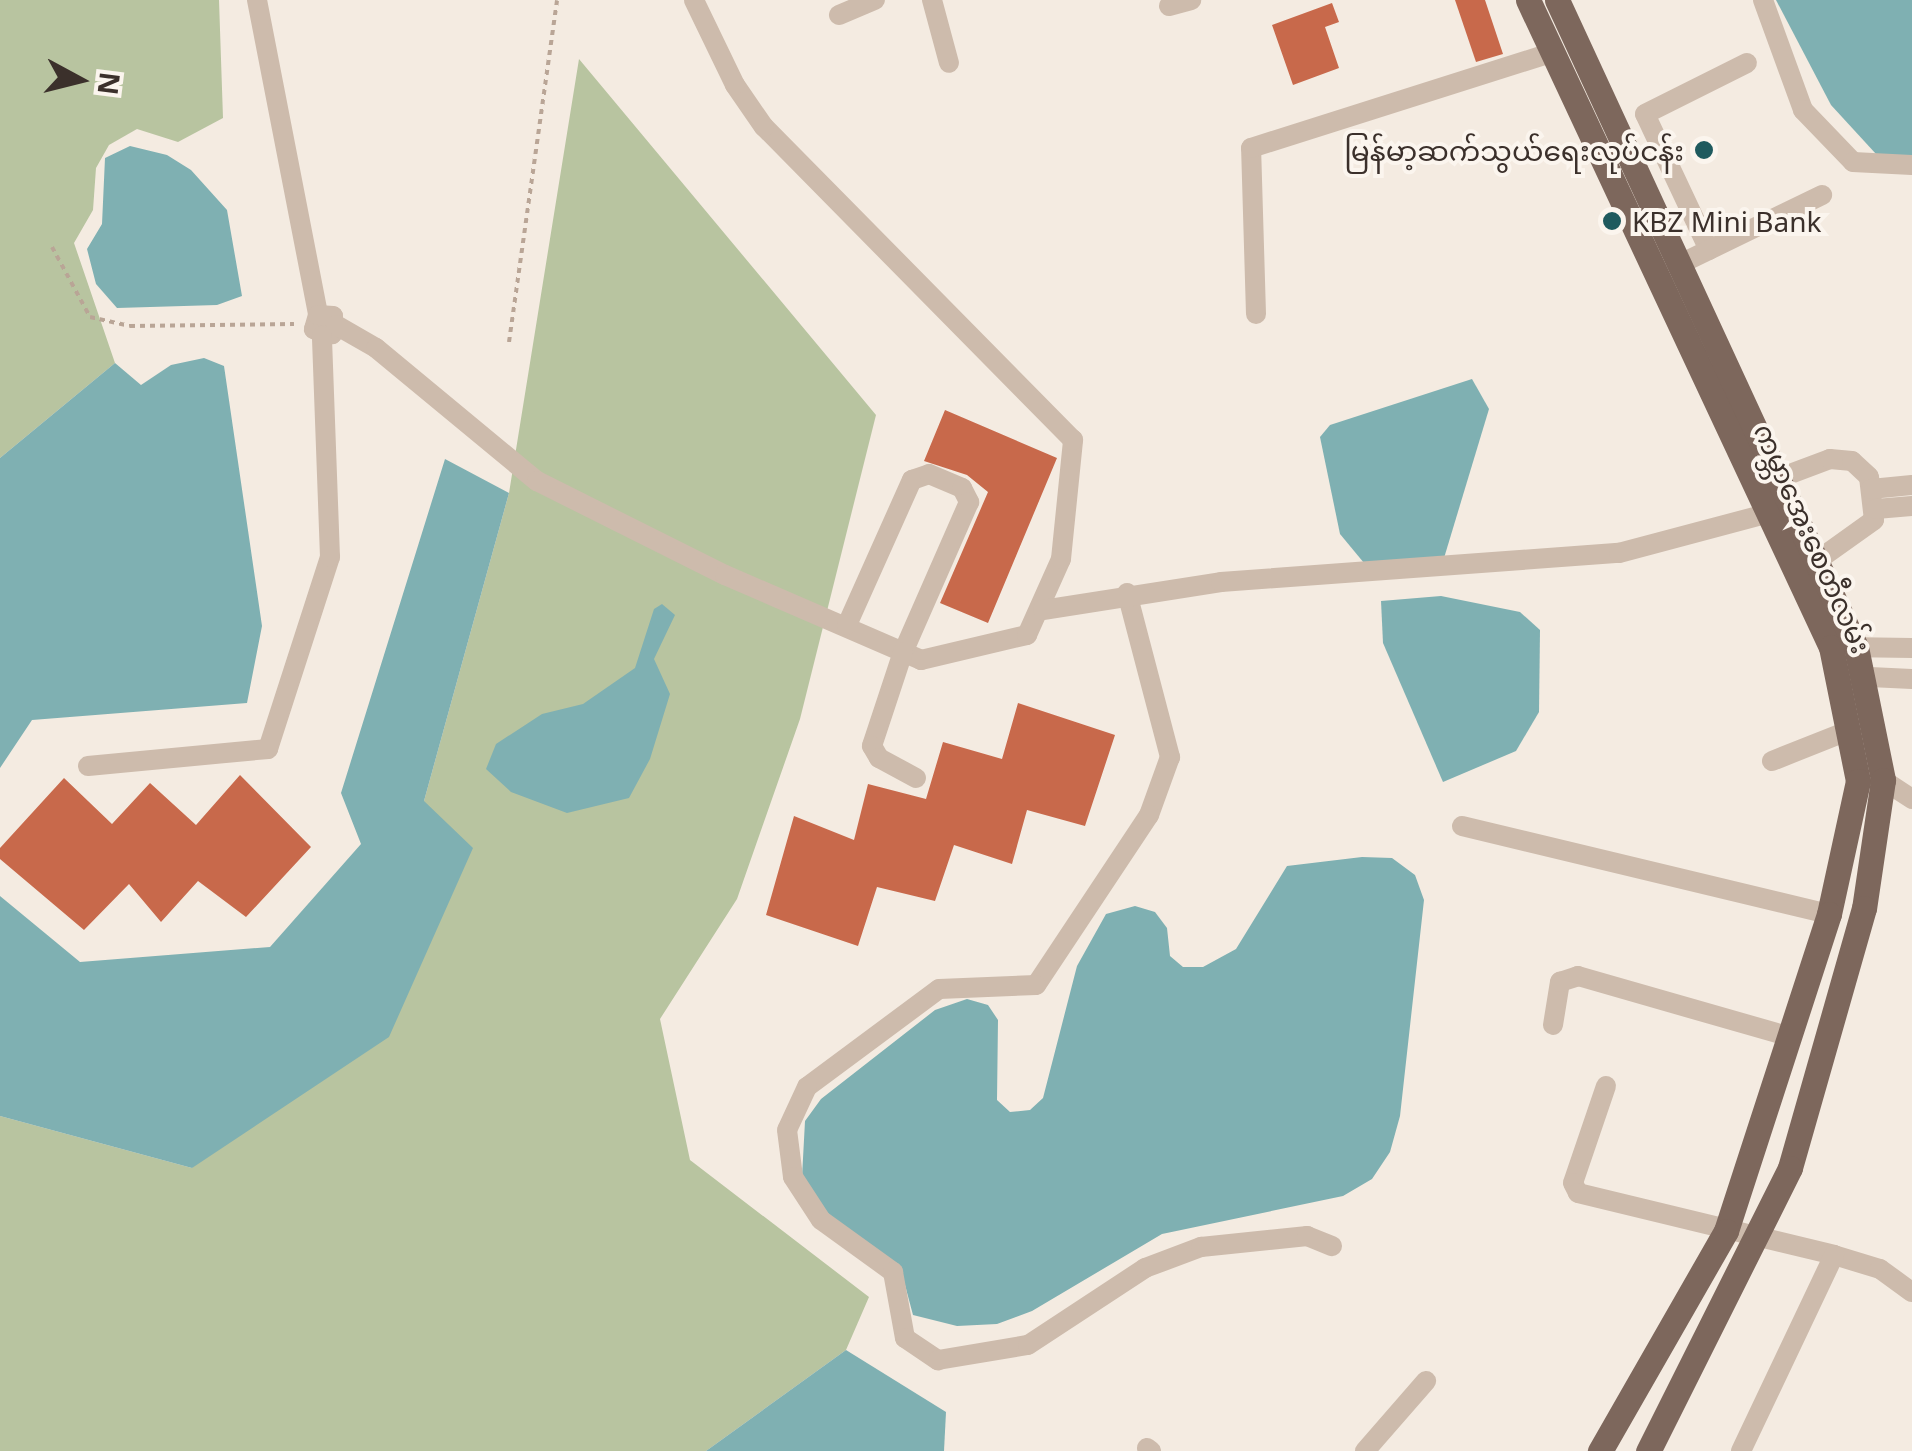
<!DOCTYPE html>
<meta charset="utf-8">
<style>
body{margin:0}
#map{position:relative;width:1912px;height:1451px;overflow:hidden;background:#f4ebe1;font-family:"Noto Sans","Noto Sans Myanmar",sans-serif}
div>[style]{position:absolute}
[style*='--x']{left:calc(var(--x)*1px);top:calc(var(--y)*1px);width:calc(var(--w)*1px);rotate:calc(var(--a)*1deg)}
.green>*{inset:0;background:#b8c4a0}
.water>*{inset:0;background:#7fb0b2}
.building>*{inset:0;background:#c8694b}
.path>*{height:4px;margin-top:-2px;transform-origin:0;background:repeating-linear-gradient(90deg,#b9a596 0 5px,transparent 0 10px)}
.minor>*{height:20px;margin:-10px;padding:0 10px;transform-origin:10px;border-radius:10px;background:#cdbbac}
.major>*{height:25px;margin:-12.5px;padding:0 12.5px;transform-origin:12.5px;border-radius:12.5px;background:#7d675c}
.dots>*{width:28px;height:28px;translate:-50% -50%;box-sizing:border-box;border:5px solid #fbf5ee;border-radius:50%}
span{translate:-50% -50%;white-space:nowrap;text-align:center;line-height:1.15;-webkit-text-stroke:8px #fbf5ee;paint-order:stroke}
.poi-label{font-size:28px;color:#3b302b}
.right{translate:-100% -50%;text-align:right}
.left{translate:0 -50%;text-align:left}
.street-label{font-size:28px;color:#3b302b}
.north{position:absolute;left:30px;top:30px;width:100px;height:100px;-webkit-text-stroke:8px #fbf5ee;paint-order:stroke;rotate:97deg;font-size:28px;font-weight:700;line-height:40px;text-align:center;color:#3b302b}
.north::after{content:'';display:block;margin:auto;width:35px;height:45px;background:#3b302b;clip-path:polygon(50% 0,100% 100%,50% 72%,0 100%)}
</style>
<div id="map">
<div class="green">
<i style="clip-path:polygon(0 0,219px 0,223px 118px,178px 142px,137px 129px,109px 145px,96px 168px,93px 210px,74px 243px,115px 363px,0 458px)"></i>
<i style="clip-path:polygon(579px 59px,876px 415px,800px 719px,737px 899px,660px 1019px,690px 1160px,869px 1297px,846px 1350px,706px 1451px,0 1451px,0 1116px,192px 1168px,424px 801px,509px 493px)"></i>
</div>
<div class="water">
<i style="clip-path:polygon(1776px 0,1912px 0,1912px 156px,1876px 154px,1831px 105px)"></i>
<i style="clip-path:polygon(130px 146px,167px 155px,191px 170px,227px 210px,242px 296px,217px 305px,117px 308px,96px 284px,87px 249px,102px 224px,105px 158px)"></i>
<i style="clip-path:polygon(204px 358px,224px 366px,262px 626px,247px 703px,32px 720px,0 768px,0 458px,115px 363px,141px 385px,171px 365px)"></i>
<i style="clip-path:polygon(1472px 379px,1489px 409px,1441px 568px,1369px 569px,1340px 534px,1320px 437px,1330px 425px)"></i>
<i style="clip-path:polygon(445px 459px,509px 493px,424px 801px,473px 848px,389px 1037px,192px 1168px,0 1116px,0 896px,80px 962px,270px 947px,361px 844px,341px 793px)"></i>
<i style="clip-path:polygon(1441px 596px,1520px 612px,1540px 630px,1539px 712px,1516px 751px,1443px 782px,1383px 643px,1381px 601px)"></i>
<i style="clip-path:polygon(662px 604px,675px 615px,654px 659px,670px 694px,650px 759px,629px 798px,567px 813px,511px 792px,486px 769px,496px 744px,542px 714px,583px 704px,635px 668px,654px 609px)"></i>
<i style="clip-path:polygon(1362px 857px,1392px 858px,1415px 875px,1424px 900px,1400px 1116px,1390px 1152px,1372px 1179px,1343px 1196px,1162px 1234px,1032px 1311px,997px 1324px,957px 1326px,913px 1315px,901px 1270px,824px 1211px,802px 1177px,805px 1121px,821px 1099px,935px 1010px,967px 999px,988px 1005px,998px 1020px,997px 1100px,1010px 1112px,1030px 1110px,1043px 1098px,1077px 966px,1106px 914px,1135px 906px,1155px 912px,1167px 928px,1170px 956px,1183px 967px,1203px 967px,1236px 949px,1287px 866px)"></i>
<i style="clip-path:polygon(846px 1350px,946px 1412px,944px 1451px,706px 1451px)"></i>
</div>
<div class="building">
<i style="clip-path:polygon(1455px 0,1485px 0,1503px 54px,1476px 62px)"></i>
<i style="clip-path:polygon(1332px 3px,1339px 22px,1325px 27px,1339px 68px,1293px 85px,1272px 25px)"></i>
<i style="clip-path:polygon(945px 410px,1057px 458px,988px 623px,940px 603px,988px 492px,967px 475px,924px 461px)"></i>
<i style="clip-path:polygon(1018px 703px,1115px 735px,1085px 826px,1027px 810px,1012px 864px,954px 845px,935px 901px,877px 887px,858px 946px,766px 915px,794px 816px,854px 840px,868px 784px,926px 799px,943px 742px,1002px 759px)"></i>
<i style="clip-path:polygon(240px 775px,311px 847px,246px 917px,198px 881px,161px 922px,129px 884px,84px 930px,0 859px,0 848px,64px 778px,112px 824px,150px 783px,196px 825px)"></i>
</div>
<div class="path">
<i style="--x:52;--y:247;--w:80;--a:61.5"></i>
<i style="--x:90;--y:317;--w:41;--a:12.7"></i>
<i style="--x:130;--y:326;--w:164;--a:-0.7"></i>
<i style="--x:509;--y:342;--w:345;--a:-82"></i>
</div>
<div class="minor">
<i style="--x:257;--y:0;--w:321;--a:79"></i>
<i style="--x:318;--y:315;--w:15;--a:106"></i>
<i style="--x:314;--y:329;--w:19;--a:16"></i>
<i style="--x:332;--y:334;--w:18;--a:-87"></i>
<i style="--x:333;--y:316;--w:15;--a:-176"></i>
<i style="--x:932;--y:0;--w:65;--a:74.9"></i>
<i style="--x:1763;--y:0;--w:117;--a:70"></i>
<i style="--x:1803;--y:110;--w:72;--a:46.1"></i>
<i style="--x:1853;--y:162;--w:59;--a:2.9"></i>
<i style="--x:1169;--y:6;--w:23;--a:-15"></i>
<i style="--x:839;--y:15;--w:39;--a:-23"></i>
<i style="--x:1709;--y:250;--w:150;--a:-115.2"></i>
<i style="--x:1645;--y:114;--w:114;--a:-26.6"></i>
<i style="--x:1680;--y:264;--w:158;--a:-25.9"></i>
<i style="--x:1256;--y:314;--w:166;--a:-91.7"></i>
<i style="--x:1251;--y:148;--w:318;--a:-17.6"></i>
<i style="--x:336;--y:325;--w:46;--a:29.9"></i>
<i style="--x:376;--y:348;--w:209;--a:39.6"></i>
<i style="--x:537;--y:481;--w:210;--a:26.6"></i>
<i style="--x:725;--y:575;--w:214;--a:23.4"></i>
<i style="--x:921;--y:660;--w:109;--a:-13.3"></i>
<i style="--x:1027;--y:635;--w:83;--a:-65.9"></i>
<i style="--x:1061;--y:559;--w:120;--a:-84.2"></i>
<i style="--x:1073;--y:440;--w:440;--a:-134.6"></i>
<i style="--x:764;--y:127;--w:51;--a:-124.6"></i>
<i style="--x:735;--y:85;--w:94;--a:-115.8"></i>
<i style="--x:1766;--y:483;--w:68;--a:-20.6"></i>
<i style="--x:1830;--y:459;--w:22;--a:5"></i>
<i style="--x:1852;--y:461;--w:23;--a:43"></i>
<i style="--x:1869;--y:477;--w:43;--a:83.4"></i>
<i style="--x:1874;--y:520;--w:69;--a:144.5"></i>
<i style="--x:1871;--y:489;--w:41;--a:-5.6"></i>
<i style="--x:1876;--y:509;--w:36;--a:-5"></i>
<i style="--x:1127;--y:593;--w:170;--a:75.3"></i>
<i style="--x:1170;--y:757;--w:62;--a:109.9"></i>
<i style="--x:1149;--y:815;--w:204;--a:123.6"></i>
<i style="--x:1036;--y:985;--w:97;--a:177.6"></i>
<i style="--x:939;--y:989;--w:164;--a:143.4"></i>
<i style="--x:807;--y:1087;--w:47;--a:114.9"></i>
<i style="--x:787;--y:1130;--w:47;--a:82.7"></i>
<i style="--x:793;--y:1177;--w:51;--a:56.9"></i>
<i style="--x:821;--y:1220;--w:89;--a:35.8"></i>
<i style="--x:893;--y:1272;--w:67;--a:79.7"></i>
<i style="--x:905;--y:1338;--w:40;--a:34"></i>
<i style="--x:938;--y:1360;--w:91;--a:-9.5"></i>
<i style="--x:1028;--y:1345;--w:140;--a:-33.3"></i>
<i style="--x:1145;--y:1268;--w:60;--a:-20.6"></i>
<i style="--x:1201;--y:1247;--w:107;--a:-5.9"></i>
<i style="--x:1307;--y:1236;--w:27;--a:22"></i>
<i style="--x:1043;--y:610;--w:180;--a:-8.9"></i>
<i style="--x:1221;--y:582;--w:399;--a:-4.2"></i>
<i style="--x:1619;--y:553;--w:159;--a:-14.9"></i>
<i style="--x:847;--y:625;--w:159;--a:-65.9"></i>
<i style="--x:912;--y:480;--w:18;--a:-19"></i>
<i style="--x:929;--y:474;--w:36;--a:23"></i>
<i style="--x:962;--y:488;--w:16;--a:63"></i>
<i style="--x:969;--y:502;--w:164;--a:113.7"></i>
<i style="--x:903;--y:652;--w:99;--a:108.3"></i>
<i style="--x:872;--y:746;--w:14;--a:60"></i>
<i style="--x:879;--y:758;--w:42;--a:28.4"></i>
<i style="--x:1844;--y:647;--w:68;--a:0.8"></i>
<i style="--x:1849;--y:676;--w:63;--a:2.7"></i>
<i style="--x:1772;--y:761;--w:84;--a:-21.7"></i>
<i style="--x:88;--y:766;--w:181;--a:-5.4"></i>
<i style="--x:268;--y:749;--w:202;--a:-72.1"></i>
<i style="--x:330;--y:557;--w:221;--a:-92.1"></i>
<i style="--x:1883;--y:780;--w:35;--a:33"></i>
<i style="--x:1462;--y:826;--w:377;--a:13.5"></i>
<i style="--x:1553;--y:1025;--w:44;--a:-80.8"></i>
<i style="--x:1560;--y:982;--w:19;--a:-18"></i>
<i style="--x:1578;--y:976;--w:222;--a:16"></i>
<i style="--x:1606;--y:1086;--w:102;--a:108.8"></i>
<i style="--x:1573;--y:1183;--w:11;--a:63"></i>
<i style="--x:1578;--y:1193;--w:263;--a:13.6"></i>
<i style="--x:1834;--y:1255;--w:48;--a:16.9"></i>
<i style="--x:1880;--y:1269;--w:39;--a:36"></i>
<i style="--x:1147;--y:1448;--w:5;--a:37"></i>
<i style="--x:1365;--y:1451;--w:93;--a:-48.9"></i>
<i style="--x:1741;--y:1451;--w:217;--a:-64.6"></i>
</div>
<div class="major">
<i style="--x:1528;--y:0;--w:714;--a:64.91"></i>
<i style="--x:1831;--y:647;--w:137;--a:78.6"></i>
<i style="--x:1858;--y:781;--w:136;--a:102.3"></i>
<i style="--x:1829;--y:914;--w:333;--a:108"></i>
<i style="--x:1726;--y:1231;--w:254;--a:119.8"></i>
<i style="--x:1557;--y:0;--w:713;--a:65.2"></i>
<i style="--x:1856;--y:647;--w:136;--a:78.5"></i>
<i style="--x:1883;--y:780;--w:129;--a:98.4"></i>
<i style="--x:1864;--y:908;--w:270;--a:105.9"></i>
<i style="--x:1790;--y:1168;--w:317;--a:116.6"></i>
</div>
<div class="dots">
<i style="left:1704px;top:150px;background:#1f5a5e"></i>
<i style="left:1612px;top:221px;background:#1f5a5e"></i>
</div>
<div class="poi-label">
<span class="right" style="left:1684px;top:150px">မြန်မာ့ဆက်သွယ်ရေးလုပ်ငန်း</span>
<span class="left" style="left:1632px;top:221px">KBZ Mini Bank</span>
</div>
<div class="street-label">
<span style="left:1813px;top:538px;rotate:66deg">ကမ္ဘာအေးစေတီလမ်း</span>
</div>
<div class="north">N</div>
</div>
